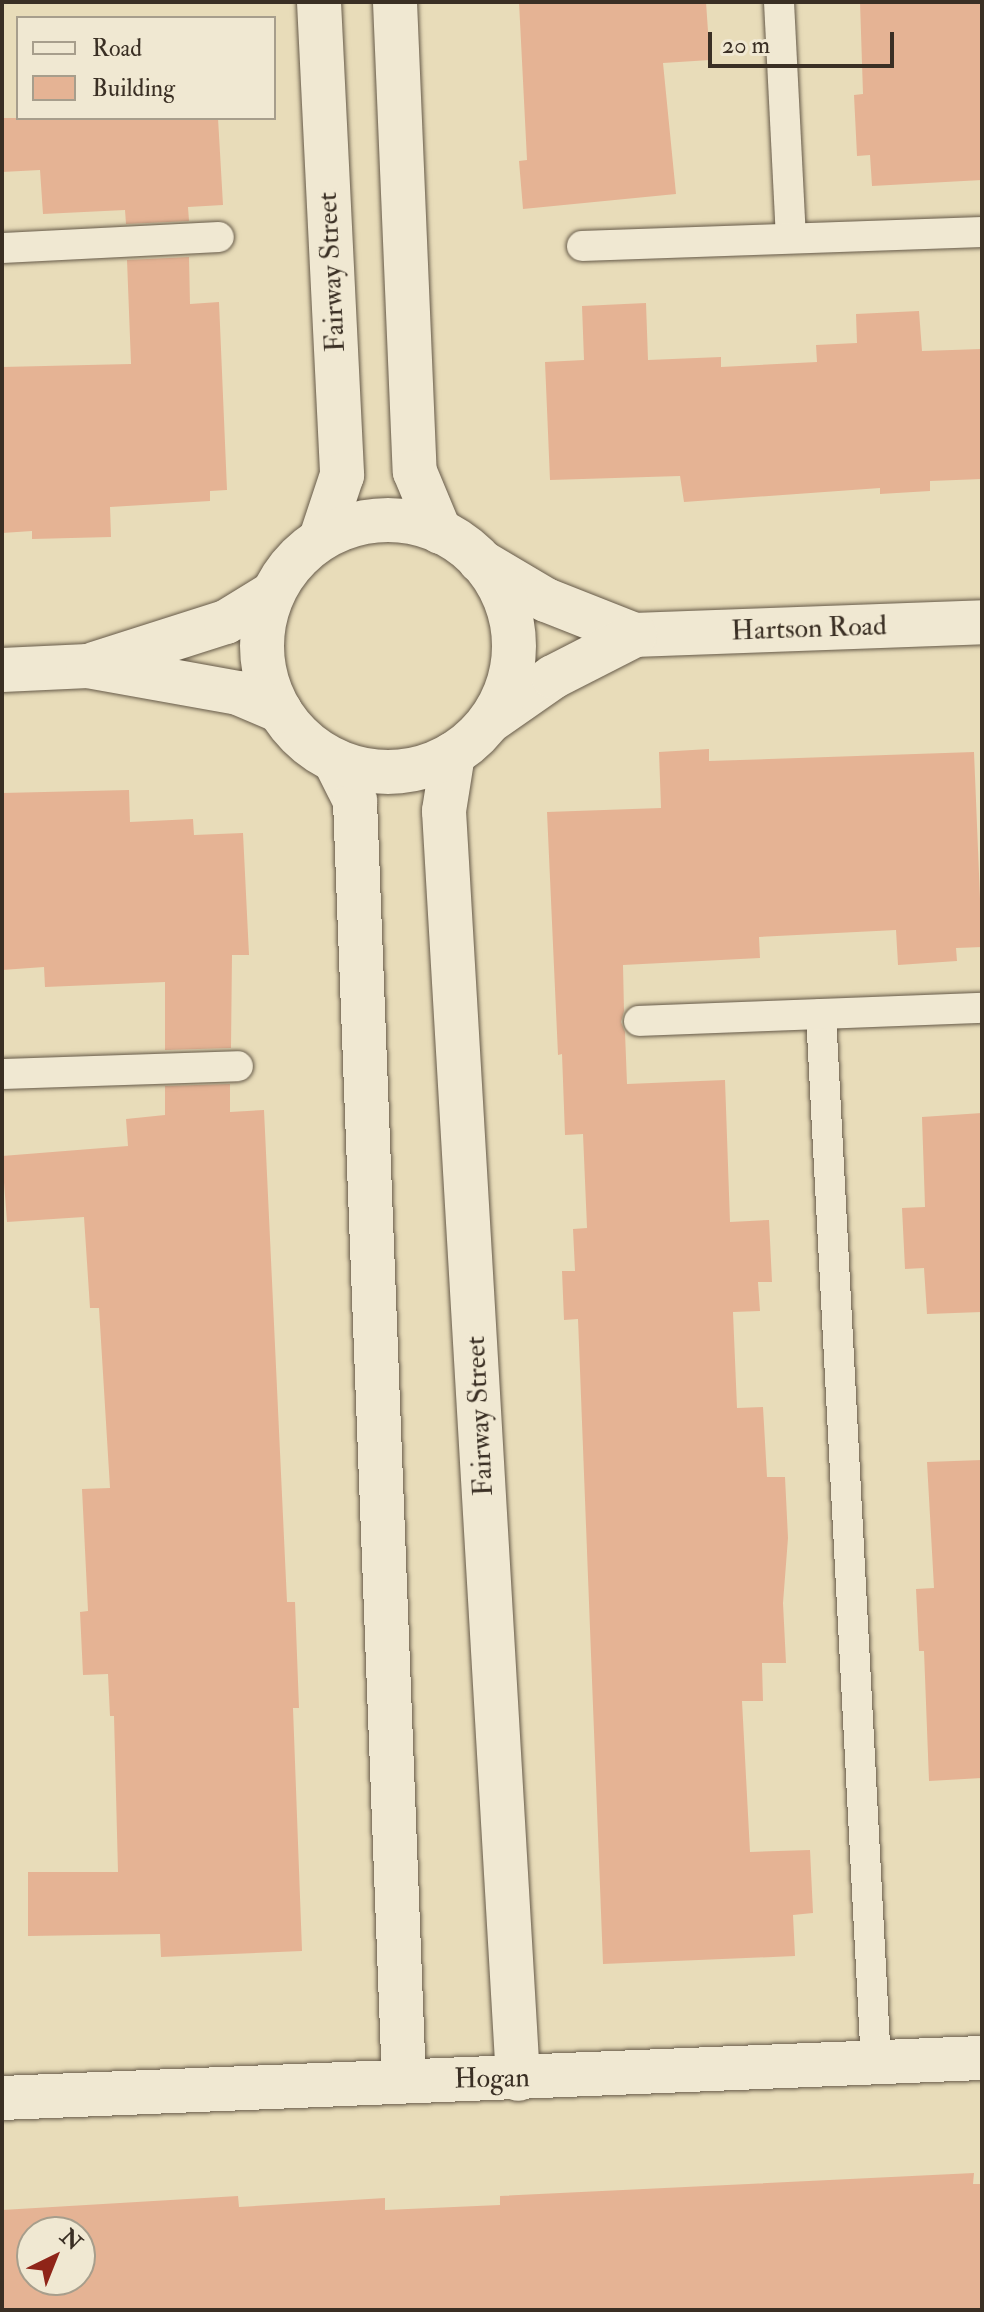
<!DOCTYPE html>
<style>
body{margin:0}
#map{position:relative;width:984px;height:2312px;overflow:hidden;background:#e8dcb9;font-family:"IM FELL Double Pica",serif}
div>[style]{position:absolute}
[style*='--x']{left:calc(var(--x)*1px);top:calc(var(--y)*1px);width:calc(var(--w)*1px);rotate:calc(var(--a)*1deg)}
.building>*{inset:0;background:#e5b394}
.roads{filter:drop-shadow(0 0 2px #665a49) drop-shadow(0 0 2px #665a49)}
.lane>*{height:30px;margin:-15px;padding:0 15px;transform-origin:15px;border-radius:15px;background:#f0e8d2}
.street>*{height:44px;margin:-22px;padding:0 22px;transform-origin:22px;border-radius:22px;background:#f0e8d2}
.secondary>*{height:44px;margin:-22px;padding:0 22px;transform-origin:22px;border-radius:22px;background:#f0e8d2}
.secondary>.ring{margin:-22px;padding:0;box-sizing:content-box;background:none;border:44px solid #f0e8d2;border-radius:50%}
span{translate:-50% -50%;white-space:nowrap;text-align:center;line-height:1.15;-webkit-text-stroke:6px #f0e8d2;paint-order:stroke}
.street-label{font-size:28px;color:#3a2f24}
.frame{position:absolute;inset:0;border:4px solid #3a2f24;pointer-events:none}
.legend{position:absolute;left:16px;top:16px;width:260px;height:104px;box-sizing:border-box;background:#f0e8d2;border:2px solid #a79e8c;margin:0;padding:10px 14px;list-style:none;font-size:24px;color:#3a2f24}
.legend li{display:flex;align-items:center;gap:16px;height:40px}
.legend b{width:40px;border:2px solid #a79e8c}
.north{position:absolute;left:16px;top:2216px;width:80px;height:80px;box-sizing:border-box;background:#f0e8d2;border:2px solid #a79e8c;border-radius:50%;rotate:43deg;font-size:22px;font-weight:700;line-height:32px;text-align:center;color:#3a2f24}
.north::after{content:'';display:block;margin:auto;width:28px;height:36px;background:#8f2418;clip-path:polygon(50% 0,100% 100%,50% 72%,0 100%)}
.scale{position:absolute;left:708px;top:32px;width:186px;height:36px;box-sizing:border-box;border:4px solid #3a2f24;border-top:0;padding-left:10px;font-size:24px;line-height:28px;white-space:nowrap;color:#3a2f24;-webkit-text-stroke:6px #f0e8d2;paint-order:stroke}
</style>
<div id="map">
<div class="building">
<i style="clip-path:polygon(519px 2px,706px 2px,710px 60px,663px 63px,676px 194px,523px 209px,519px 161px,527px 160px)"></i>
<i style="clip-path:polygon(860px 2px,982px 2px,982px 180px,872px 186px,870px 155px,857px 156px,854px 95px,863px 94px)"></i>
<i style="clip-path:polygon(2px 118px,218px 118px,223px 205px,188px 207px,189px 221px,126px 224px,125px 210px,43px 214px,40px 170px,2px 172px)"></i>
<i style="clip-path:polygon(189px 257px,190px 304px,219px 302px,227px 490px,210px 491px,210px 501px,110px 507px,111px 537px,32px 539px,32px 531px,2px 533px,2px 367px,131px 364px,127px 260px)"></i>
<i style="clip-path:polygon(646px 303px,648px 360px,721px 357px,721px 367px,817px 362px,816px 345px,857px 343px,856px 314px,919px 311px,922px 351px,982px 349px,982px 479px,930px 481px,930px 491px,880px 494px,880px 488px,684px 502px,680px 476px,550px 480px,545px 362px,584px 360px,582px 306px)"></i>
<i style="clip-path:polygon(709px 749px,709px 761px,974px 752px,982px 947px,956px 948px,957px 961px,898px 965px,896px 930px,759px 937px,760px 958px,623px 965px,624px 1011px,621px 1022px,625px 1032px,627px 1084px,725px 1080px,730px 1222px,769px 1220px,772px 1282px,758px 1282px,760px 1311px,733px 1312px,737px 1408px,763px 1407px,767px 1477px,785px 1477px,788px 1538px,783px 1603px,786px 1663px,762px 1663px,763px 1701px,742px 1701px,750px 1852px,810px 1850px,813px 1913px,793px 1915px,795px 1956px,603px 1964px,578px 1319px,564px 1320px,562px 1271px,575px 1271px,573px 1229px,587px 1228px,583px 1134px,565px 1135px,562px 1054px,558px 1055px,547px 812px,661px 808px,659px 752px)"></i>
<i style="clip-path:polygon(129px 790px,130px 822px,193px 819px,194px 835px,243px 833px,249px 955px,232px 955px,231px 1048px,165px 1050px,165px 982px,45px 987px,44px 967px,2px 970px,2px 793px)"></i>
<i style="clip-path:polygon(230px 1084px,230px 1112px,264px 1110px,287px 1602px,295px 1602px,299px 1708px,293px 1708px,302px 1951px,161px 1957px,160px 1934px,28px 1936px,28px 1872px,118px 1872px,114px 1716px,110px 1716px,108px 1674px,83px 1675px,80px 1612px,88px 1611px,82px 1489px,110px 1488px,99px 1308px,90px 1308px,84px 1217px,7px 1222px,2px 1156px,128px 1146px,126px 1119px,165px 1115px,165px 1086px)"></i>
<i style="clip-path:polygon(982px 1113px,982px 1312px,927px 1314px,924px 1268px,905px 1269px,902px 1208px,925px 1207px,922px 1117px)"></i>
<i style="clip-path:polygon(982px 1460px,982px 1778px,929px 1781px,924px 1651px,919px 1651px,916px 1589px,934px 1588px,927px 1462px)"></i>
<i style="clip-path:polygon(evenodd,974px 2173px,973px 2184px,982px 2184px,982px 2310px,2px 2310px,2px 2210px,238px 2196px,239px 2207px,385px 2198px,385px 2210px,500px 2205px,500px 2196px,974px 2173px,32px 2232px,80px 2232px,80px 2280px,32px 2280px,32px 2232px)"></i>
</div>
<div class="roads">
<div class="lane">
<i style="--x:779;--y:2;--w:235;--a:87.1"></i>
<i style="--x:582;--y:246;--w:400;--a:-2"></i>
<i style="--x:2;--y:248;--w:217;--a:-2.9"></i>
<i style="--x:821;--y:1014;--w:1049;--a:87"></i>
<i style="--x:639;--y:1021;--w:343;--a:-2.2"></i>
<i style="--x:2;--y:1074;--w:236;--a:-1.9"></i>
</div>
<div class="street">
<i style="--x:480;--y:561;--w:77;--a:30.6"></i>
<i style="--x:546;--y:600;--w:96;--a:21.5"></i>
<i style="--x:635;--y:635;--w:347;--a:-2.1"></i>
<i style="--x:490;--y:721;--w:77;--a:-34.9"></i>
<i style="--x:553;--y:677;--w:92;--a:-27.1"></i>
<i style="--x:453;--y:754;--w:58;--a:99"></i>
<i style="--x:444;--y:811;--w:1270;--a:86.66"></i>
<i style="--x:335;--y:761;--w:45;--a:63.4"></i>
<i style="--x:355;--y:801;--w:1280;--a:87.81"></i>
<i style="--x:2;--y:2098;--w:981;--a:-2.34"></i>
</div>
<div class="secondary">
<i style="--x:319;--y:2;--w:474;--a:87.2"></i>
<i style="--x:342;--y:475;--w:66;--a:108.4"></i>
<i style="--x:395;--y:2;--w:470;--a:87.6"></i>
<i style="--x:415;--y:472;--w:65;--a:67.4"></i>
<i class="ring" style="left:262px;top:520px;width:208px;height:208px"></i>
<i style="--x:94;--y:664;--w:139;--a:-17.7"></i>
<i style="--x:226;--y:622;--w:55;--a:-31.7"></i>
<i style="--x:2;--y:670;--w:86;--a:-2.7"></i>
<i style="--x:88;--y:666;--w:152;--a:10.2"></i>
<i style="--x:238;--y:693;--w:46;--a:23.2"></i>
</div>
</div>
<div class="street-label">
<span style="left:332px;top:272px;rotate:-93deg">Fairway Street</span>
<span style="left:809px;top:629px;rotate:-2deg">Hartson Road</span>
<span style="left:480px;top:1416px;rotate:-93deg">Fairway Street</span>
<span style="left:492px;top:2079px;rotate:-1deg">Hogan</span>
</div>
<div class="frame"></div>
<ul class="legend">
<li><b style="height:10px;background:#f0e8d2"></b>Road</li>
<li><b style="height:22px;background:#e5b394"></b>Building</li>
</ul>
<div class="north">N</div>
<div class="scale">20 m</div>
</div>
